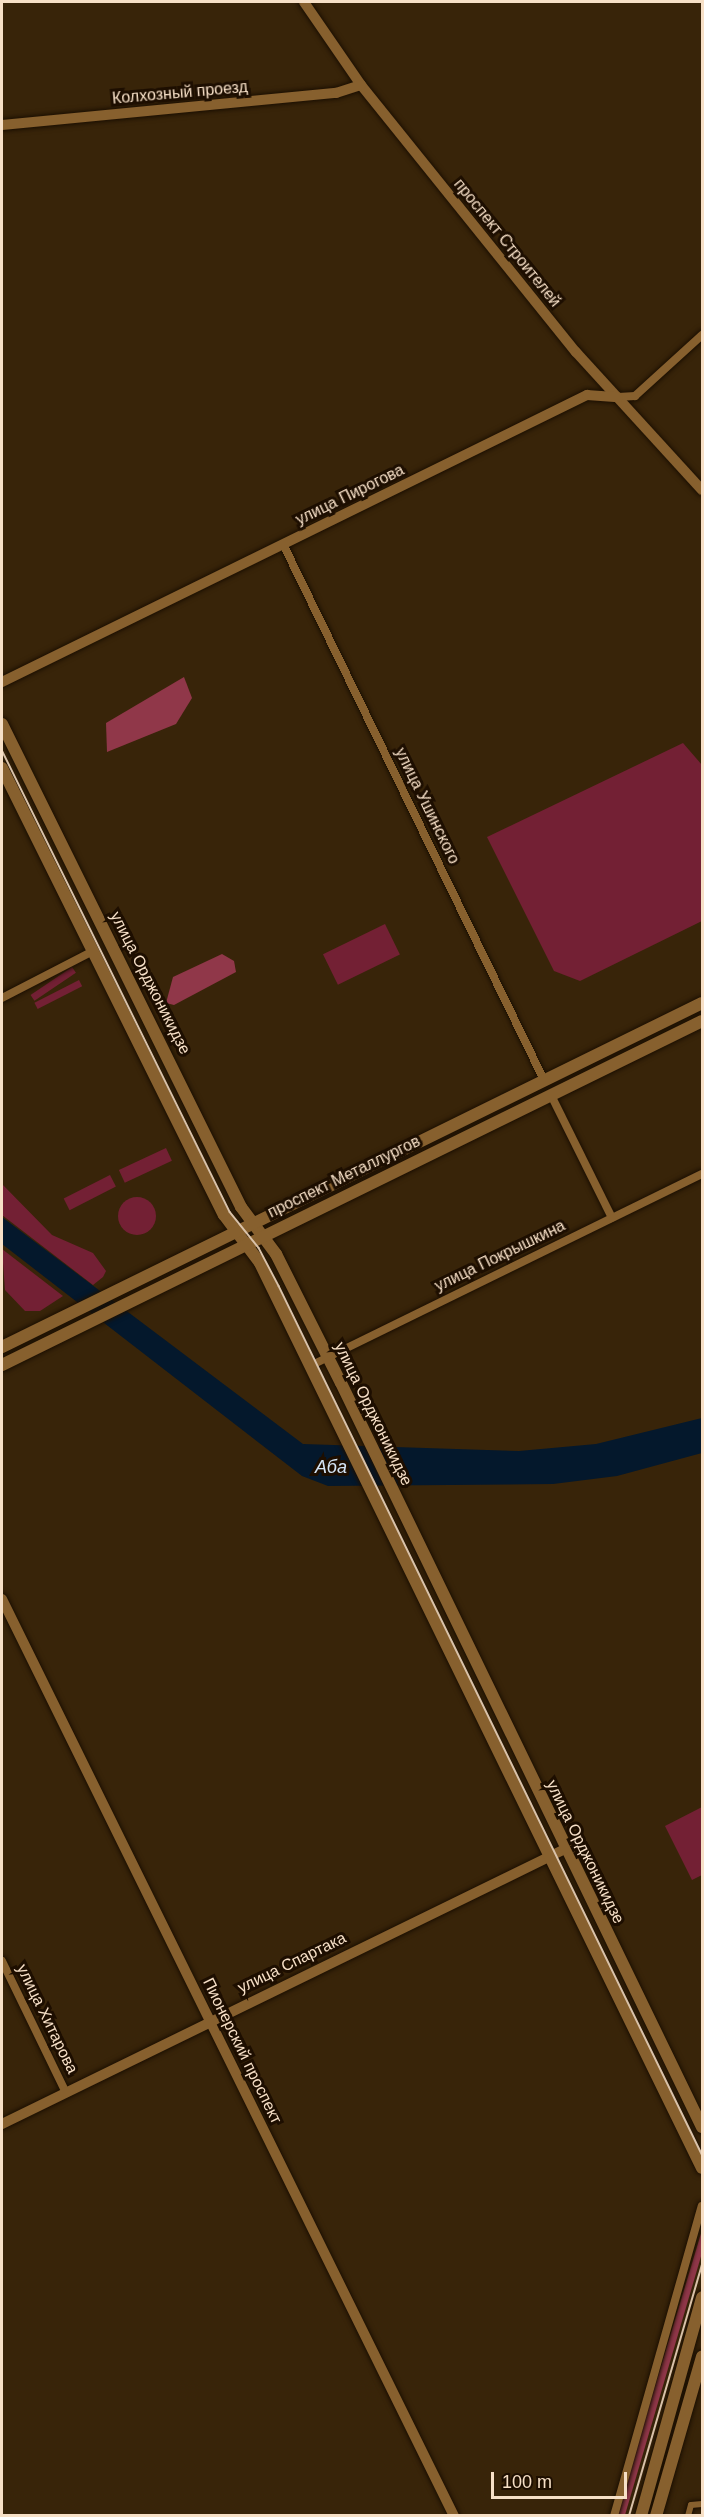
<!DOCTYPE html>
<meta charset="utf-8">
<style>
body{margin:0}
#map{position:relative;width:704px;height:2517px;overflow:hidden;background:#382409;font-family:Helvetica,sans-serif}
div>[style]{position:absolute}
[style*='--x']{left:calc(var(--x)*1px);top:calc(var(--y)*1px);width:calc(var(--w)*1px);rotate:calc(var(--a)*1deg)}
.green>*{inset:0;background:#732034;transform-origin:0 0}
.round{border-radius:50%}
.forest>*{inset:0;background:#903749}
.water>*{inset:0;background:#04182c}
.roads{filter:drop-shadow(0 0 2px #1b0f02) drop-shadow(0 0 2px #1b0f02)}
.pedestrian>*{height:6px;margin:-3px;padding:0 3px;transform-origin:3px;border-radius:3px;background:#87602e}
.minor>*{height:8px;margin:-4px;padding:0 4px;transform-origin:4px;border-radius:4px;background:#87602e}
.tertiary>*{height:10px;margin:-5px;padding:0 5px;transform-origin:5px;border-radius:5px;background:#87602e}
.secondary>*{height:12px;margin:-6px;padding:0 6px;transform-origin:6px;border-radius:6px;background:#87602e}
.tram>*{height:1.5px;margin:-0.75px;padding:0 0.75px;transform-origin:0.75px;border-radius:0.75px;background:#d9c2a9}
span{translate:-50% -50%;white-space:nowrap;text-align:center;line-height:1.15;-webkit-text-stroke:6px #1d0e00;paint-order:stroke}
.street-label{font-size:16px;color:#f7e0c7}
.water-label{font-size:18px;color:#d4e5f6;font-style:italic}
.frame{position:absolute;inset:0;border:3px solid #f7e0c7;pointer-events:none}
.scale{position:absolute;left:491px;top:2472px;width:136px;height:27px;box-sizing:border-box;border:3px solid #f7e0c7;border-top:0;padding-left:8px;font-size:18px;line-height:21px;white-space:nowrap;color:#f7e0c7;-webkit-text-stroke:4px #1d0e00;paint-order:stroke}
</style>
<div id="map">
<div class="green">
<i style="clip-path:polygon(683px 743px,702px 765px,702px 921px,580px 981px,554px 971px,487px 837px)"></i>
<i style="left:385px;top:924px;width:34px;height:69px;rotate:64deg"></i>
<i style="left:72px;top:967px;width:7px;height:50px;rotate:56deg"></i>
<i style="left:79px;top:980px;width:7px;height:50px;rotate:63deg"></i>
<i style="left:166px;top:1148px;width:14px;height:52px;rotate:65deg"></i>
<i style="left:110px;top:1175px;width:13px;height:52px;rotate:63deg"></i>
<i style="clip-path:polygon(2px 1184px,52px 1235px,93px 1253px,106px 1271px,103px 1277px,93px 1285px,2px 1215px)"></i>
<i class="round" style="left:118px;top:1197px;width:38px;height:38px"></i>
<i style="clip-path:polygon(2px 1249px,63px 1296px,40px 1311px,25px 1311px,5px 1290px)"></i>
<i style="clip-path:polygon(702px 1807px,702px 1875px,692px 1880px,665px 1826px)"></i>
</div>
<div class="forest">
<i style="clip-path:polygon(184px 677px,192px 698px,176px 724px,107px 752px,106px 723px)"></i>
<i style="clip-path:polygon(222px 954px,234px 961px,236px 972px,174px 1005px,166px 1003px,173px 977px)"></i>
<i style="clip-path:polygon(702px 2230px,702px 2253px,625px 2515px,616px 2516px)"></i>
</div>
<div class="water">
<i style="clip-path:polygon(2px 1217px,303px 1444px,519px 1451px,596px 1444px,702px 1418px,702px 1453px,617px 1476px,553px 1484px,328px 1486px,302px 1476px,2px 1244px)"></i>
</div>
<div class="roads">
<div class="pedestrian">
<i style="--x:688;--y:2516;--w:11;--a:-75"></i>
<i style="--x:691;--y:2505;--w:11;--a:-5"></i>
</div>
<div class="minor">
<i style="--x:618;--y:397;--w:17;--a:-3"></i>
<i style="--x:635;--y:396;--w:91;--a:-42.3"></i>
<i style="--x:283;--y:544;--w:596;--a:64.04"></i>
<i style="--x:2;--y:998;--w:102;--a:-27.3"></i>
<i style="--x:551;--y:1095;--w:137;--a:63.6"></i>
<i style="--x:310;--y:1366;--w:436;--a:-26.1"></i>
<i style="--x:2;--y:1961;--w:144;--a:64.1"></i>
<i style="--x:614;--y:2516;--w:322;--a:-74.2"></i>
</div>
<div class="tertiary">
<i style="--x:304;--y:2;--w:101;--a:55.5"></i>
<i style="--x:361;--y:85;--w:343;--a:51.2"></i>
<i style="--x:576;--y:352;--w:187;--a:47.6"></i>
<i style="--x:2;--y:125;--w:336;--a:-5.5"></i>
<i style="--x:336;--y:93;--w:26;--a:-18"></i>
<i style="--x:2;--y:682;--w:652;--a:-26.13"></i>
<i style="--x:587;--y:395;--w:31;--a:4"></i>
<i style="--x:2;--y:1599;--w:1022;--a:63.76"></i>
<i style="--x:2;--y:2124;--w:627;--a:-26.03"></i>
</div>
<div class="secondary">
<i style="--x:2;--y:724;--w:539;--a:63.67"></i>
<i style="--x:241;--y:1207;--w:59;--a:53.3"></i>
<i style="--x:276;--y:1254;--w:144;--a:63.3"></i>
<i style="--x:341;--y:1383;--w:827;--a:64.12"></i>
<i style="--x:2;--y:768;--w:499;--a:63.6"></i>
<i style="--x:224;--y:1215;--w:60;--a:53.1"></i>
<i style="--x:260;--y:1263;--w:1007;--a:63.97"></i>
<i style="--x:2;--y:1347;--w:780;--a:-26.17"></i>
<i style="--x:2;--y:1365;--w:780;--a:-26.17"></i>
<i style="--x:641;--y:2516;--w:227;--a:-74.4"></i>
<i style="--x:656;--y:2516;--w:166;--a:-73.9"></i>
</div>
</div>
<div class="tram">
<i style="--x:2;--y:750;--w:515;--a:63.73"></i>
<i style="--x:230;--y:1212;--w:46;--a:51.1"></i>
<i style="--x:259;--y:1248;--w:43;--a:62.2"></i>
<i style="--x:279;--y:1286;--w:966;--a:64.02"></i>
<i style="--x:629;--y:2516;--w:262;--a:-73.8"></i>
</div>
<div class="street-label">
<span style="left:180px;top:93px;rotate:-5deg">Колхозный проезд</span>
<span style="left:507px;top:243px;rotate:51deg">проспект Строителей</span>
<span style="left:350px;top:495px;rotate:-26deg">улица Пирогова</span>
<span style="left:427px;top:806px;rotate:64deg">улица Ушинского</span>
<span style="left:150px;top:983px;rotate:63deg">улица Орджоникидзе</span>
<span style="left:344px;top:1177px;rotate:-26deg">проспект Металлургов</span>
<span style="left:500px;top:1256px;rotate:-26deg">улица Покрышкина</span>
<span style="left:373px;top:1414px;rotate:64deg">улица Орджоникидзе</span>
<span style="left:585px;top:1852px;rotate:64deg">улица Орджоникидзе</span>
<span style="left:292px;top:1963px;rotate:-26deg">улица Спартака</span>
<span style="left:47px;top:2019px;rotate:64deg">улица Хитарова</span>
<span style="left:242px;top:2051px;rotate:64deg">Пионерский проспект</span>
</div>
<div class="water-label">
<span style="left:331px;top:1467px">Аба</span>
</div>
<div class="frame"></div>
<div class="scale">100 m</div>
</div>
